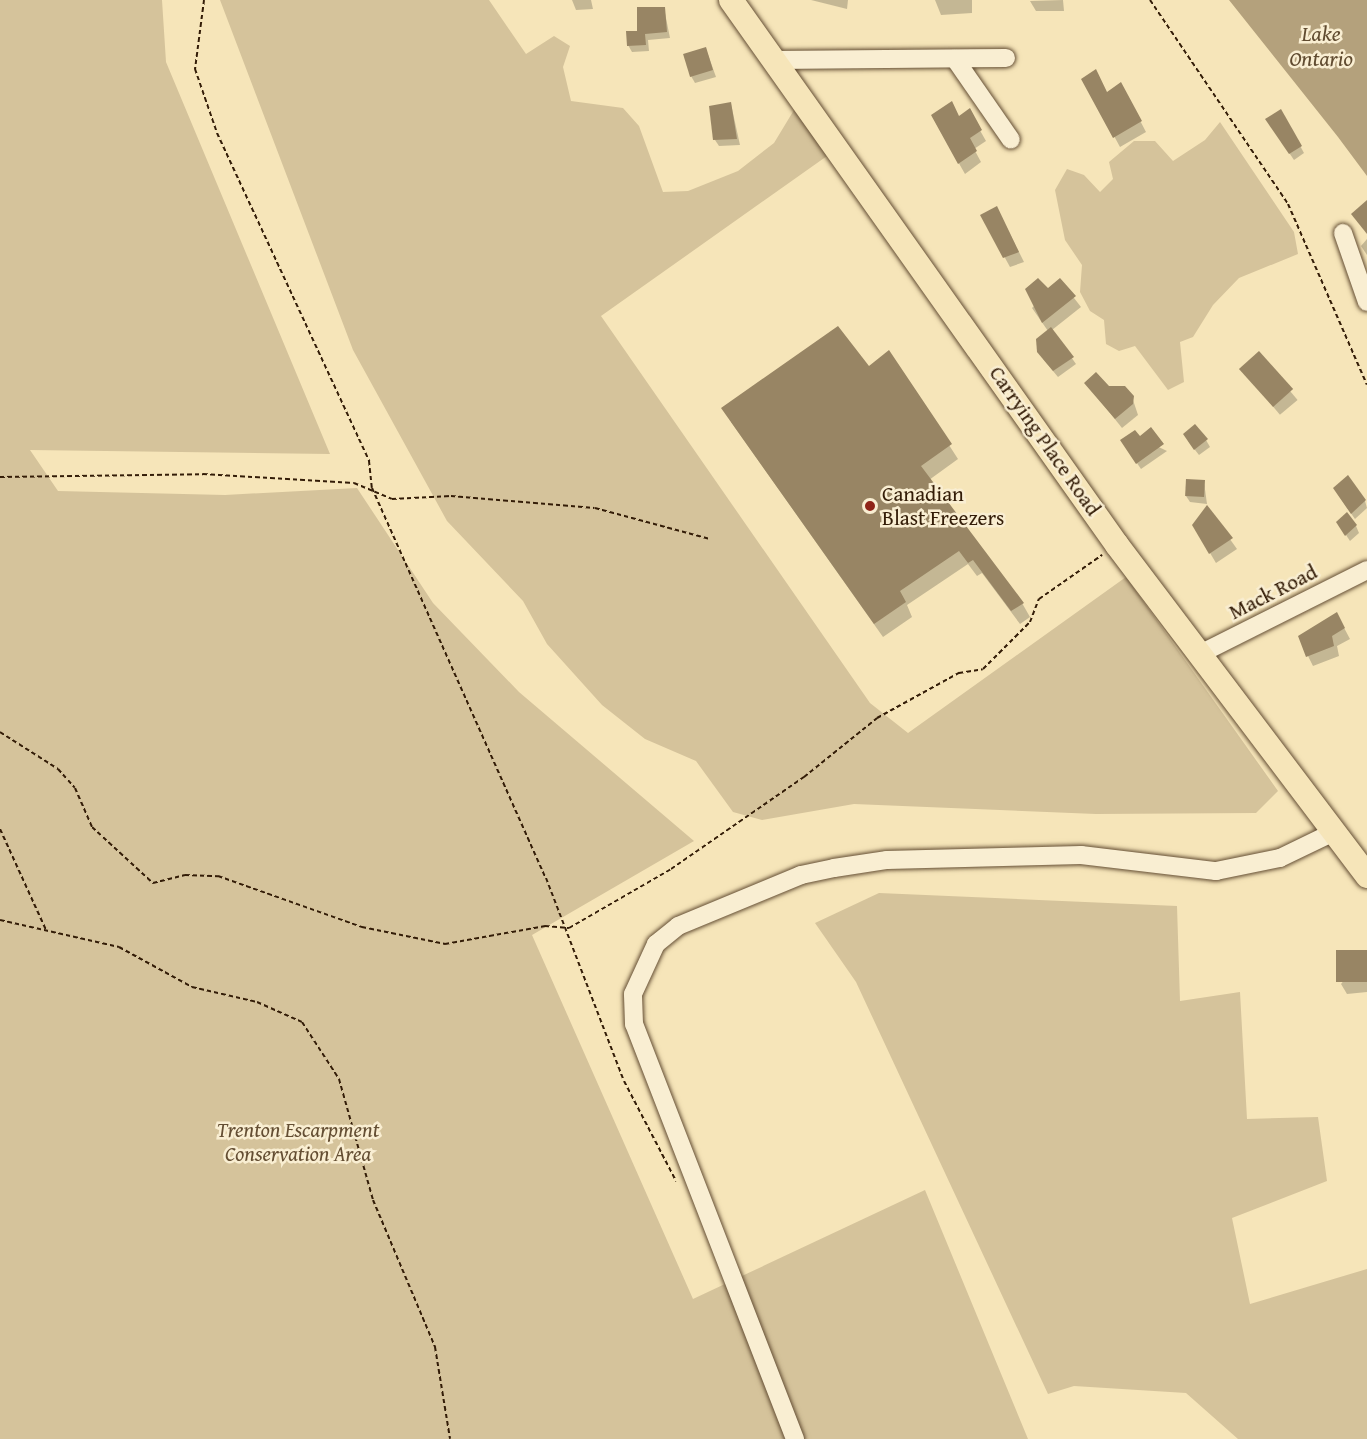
<!DOCTYPE html>
<style>
body{margin:0}
#map{position:relative;width:1367px;height:1439px;overflow:hidden;background:#f6e5b9;font-family:"Gentium Book Plus",serif}
div>[style]{position:absolute}
[style*='--x']{left:calc(var(--x)*1px);top:calc(var(--y)*1px);width:calc(var(--w)*1px);rotate:calc(var(--a)*1deg)}
.green>*{inset:0;background:#d5c39b}
.water>*{inset:0;background:#b4a17c}
.shadow>*{inset:0;background:#0003;transform-origin:0 0}
.building>*{inset:0;background:#988564;transform-origin:0 0}
.path>*{height:2px;margin-top:-1px;transform-origin:0;background:repeating-linear-gradient(90deg,#331c07 0 4.5px,transparent 0 7.5px)}
.roads{filter:drop-shadow(0 0 2px #644e34) drop-shadow(0 0 2px #644e34)}
.minor>*{height:18px;margin:-9px;padding:0 9px;transform-origin:9px;border-radius:9px;background:#f9eed2}
.major>*{height:24px;margin:-12px;padding:0 12px;transform-origin:12px;border-radius:12px;background:#f6e5b9}
.dots>*{width:16px;height:16px;translate:-50% -50%;box-sizing:border-box;border:3px solid #f9eed2;border-radius:50%}
span{translate:-50% -50%;white-space:nowrap;text-align:center;line-height:1.15;-webkit-text-stroke:5px #f9eed2;paint-order:stroke}
.street-label{font-size:21px;color:#331c07}
.poi-label{font-size:21px;color:#331c07}
.left{translate:0 -50%;text-align:left}
.park-label{font-size:21px;color:#644e33;font-style:italic}
.water-label{font-size:22px;color:#604b30;font-style:italic}
</style>
<div id="map">
<div class="green">
<i style="clip-path:polygon(0 0,162px 0,166px 62px,330px 454px,30px 450px,58px 491px,225px 495px,357px 488px,433px 603px,519px 692px,694px 841px,532px 935px,693px 1299px,925px 1190px,1028px 1439px,0 1439px)"></i>
<i style="clip-path:polygon(220px 0,489px 0,526px 54px,554px 36px,570px 46px,563px 67px,571px 101px,623px 108px,639px 126px,663px 192px,688px 191px,738px 171px,774px 143px,794px 110px,827px 156px,601px 316px,870px 703px,908px 733px,1126px 577px,1278px 791px,1256px 813px,1096px 814px,854px 804px,762px 820px,733px 812px,696px 761px,645px 739px,602px 705px,547px 644px,523px 601px,447px 521px,353px 350px)"></i>
<i style="clip-path:polygon(1220px 122px,1294px 232px,1298px 254px,1239px 278px,1213px 305px,1193px 337px,1180px 342px,1184px 382px,1168px 390px,1135px 346px,1119px 351px,1106px 344px,1104px 320px,1090px 311px,1080px 292px,1082px 265px,1065px 240px,1055px 190px,1067px 169px,1084px 175px,1100px 192px,1113px 179px,1109px 162px,1134px 141px,1155px 141px,1173px 161px,1205px 140px)"></i>
<i style="clip-path:polygon(879px 893px,1177px 906px,1180px 1001px,1240px 992px,1247px 1119px,1318px 1117px,1327px 1181px,1232px 1218px,1250px 1304px,1367px 1269px,1367px 1439px,1238px 1439px,1186px 1393px,1074px 1386px,1048px 1394px,856px 982px,815px 923px)"></i>
</div>
<div class="water">
<i style="clip-path:polygon(1229px 0,1367px 0,1367px 176px,1338px 137px)"></i>
</div>
<div class="shadow">
<i style="clip-path:polygon(572px 0,591px 0,593px 9px,576px 10px)"></i>
<i style="clip-path:polygon(811px 0,848px 0,847px 9px)"></i>
<i style="clip-path:polygon(935px 0,972px 0,972px 13px,941px 15px)"></i>
<i style="clip-path:polygon(1063px 0,1064px 11px,1036px 11px,1030px 1px)"></i>
<i style="clip-path:polygon(664px 8px,670px 38px,648px 40px,649px 51px,632px 52px,628px 45px)"></i>
<i style="clip-path:polygon(706px 49px,716px 77px,695px 83px,691px 76px)"></i>
<i style="clip-path:polygon(1083px 79px,1107px 94px,1121px 84px,1146px 132px,1120px 147px)"></i>
<i style="clip-path:polygon(731px 104px,740px 145px,719px 146px,715px 140px)"></i>
<i style="clip-path:polygon(969px 111px,986px 141px,974px 149px,981px 162px,965px 174px,932px 116px,959px 118px)"></i>
<i style="clip-path:polygon(1281px 111px,1304px 153px,1294px 160px,1271px 126px)"></i>
<i style="clip-path:polygon(982px 216px,1002px 218px,1024px 262px,1010px 267px)"></i>
<i style="clip-path:polygon(1367px 239px,1367px 255px,1361px 246px)"></i>
<i style="clip-path:polygon(1060px 280px,1081px 307px,1052px 330px,1076px 364px,1058px 377px,1043px 359px,1048px 331px,1032px 308px)"></i>
<i style="clip-path:polygon(889px 352px,958px 459px,929px 480px,1022px 603px,1030px 617px,1020px 624px,982px 573px,977px 576px,968px 564px,907px 605px,912px 617px,883px 637px,731px 422px,868px 368px)"></i>
<i style="left:1259px;top:354px;width:60px;height:23px;rotate:50deg"></i>
<i style="clip-path:polygon(1086px 383px,1132px 397px,1138px 415px,1122px 428px)"></i>
<i style="clip-path:polygon(1140px 438px,1167px 451px,1141px 469px,1126px 447px)"></i>
<i style="clip-path:polygon(1206px 440px,1210px 447px,1199px 455px,1188px 441px)"></i>
<i style="clip-path:polygon(1204px 482px,1207px 504px,1190px 502px,1186px 496px)"></i>
<i style="clip-path:polygon(1338px 495px,1365px 501px,1367px 508px,1355px 519px)"></i>
<i style="clip-path:polygon(1207px 507px,1237px 549px,1216px 563px,1194px 526px)"></i>
<i style="clip-path:polygon(1338px 523px,1356px 526px,1359px 533px,1350px 541px)"></i>
<i style="clip-path:polygon(1342px 624px,1350px 639px,1337px 646px,1339px 656px,1313px 666px,1308px 656px)"></i>
<i style="clip-path:polygon(1367px 952px,1367px 992px,1347px 994px,1341px 984px)"></i>
</div>
<div class="building">
<i style="clip-path:polygon(637px 7px,665px 7px,667px 32px,645px 34px,646px 45px,627px 46px,626px 31px,637px 31px)"></i>
<i style="left:706px;top:47px;width:24px;height:24px;rotate:73deg"></i>
<i style="clip-path:polygon(1096px 69px,1107px 92px,1121px 82px,1142px 121px,1113px 138px,1081px 79px)"></i>
<i style="clip-path:polygon(952px 101px,959px 116px,970px 108px,982px 130px,970px 138px,977px 151px,958px 164px,931px 115px)"></i>
<i style="clip-path:polygon(731px 102px,737px 139px,713px 140px,709px 106px)"></i>
<i style="clip-path:polygon(1281px 109px,1302px 146px,1289px 154px,1265px 119px)"></i>
<i style="clip-path:polygon(1367px 200px,1367px 234px,1351px 214px)"></i>
<i style="clip-path:polygon(997px 206px,1019px 252px,1003px 258px,980px 215px)"></i>
<i style="clip-path:polygon(1038px 278px,1048px 288px,1060px 278px,1076px 296px,1042px 323px,1025px 289px)"></i>
<i style="clip-path:polygon(838px 326px,869px 366px,889px 350px,952px 444px,921px 466px,1024px 603px,1011px 611px,973px 560px,968px 563px,959px 551px,900px 591px,906px 602px,874px 624px,721px 408px)"></i>
<i style="clip-path:polygon(1051px 327px,1074px 357px,1053px 371px,1037px 352px,1036px 339px)"></i>
<i style="left:1259px;top:351px;width:51px;height:27px;rotate:48deg"></i>
<i style="clip-path:polygon(1096px 372px,1109px 386px,1125px 386px,1134px 396px,1133px 404px,1115px 419px,1084px 383px)"></i>
<i style="clip-path:polygon(1195px 424px,1208px 439px,1194px 450px,1183px 434px)"></i>
<i style="clip-path:polygon(1151px 427px,1164px 444px,1136px 464px,1120px 440px,1135px 430px,1140px 436px)"></i>
<i style="clip-path:polygon(1348px 475px,1366px 500px,1351px 514px,1333px 488px)"></i>
<i style="left:1186px;top:479px;width:19px;height:17px;rotate:3deg"></i>
<i style="clip-path:polygon(1207px 505px,1233px 538px,1209px 554px,1192px 525px)"></i>
<i style="clip-path:polygon(1347px 512px,1357px 525px,1345px 536px,1336px 522px)"></i>
<i style="clip-path:polygon(1337px 612px,1345px 628px,1332px 636px,1334px 646px,1306px 657px,1298px 636px)"></i>
<i style="left:1367px;top:950px;width:32px;height:31px;rotate:90deg"></i>
</div>
<div class="path">
<i style="--x:204;--y:0;--w:70;--a:97.4"></i>
<i style="--x:195;--y:69;--w:68;--a:71"></i>
<i style="--x:217;--y:133;--w:362;--a:65.1"></i>
<i style="--x:369;--y:461;--w:27;--a:84"></i>
<i style="--x:372;--y:488;--w:427;--a:66"></i>
<i style="--x:546;--y:878;--w:217;--a:69"></i>
<i style="--x:624;--y:1081;--w:113;--a:62.5"></i>
<i style="--x:1150;--y:0;--w:246;--a:55.9"></i>
<i style="--x:1288;--y:204;--w:197;--a:66.4"></i>
<i style="--x:0;--y:477;--w:203;--a:-0.8"></i>
<i style="--x:203;--y:474;--w:151;--a:3.4"></i>
<i style="--x:354;--y:483;--w:41;--a:22.8"></i>
<i style="--x:392;--y:499;--w:59;--a:-2.9"></i>
<i style="--x:451;--y:496;--w:144;--a:4.8"></i>
<i style="--x:595;--y:508;--w:119;--a:15.1"></i>
<i style="--x:0;--y:732;--w:69;--a:32.5"></i>
<i style="--x:58;--y:769;--w:25;--a:48"></i>
<i style="--x:75;--y:788;--w:43;--a:66.4"></i>
<i style="--x:92;--y:827;--w:83;--a:42.6"></i>
<i style="--x:153;--y:883;--w:33;--a:-14"></i>
<i style="--x:185;--y:875;--w:33;--a:2"></i>
<i style="--x:218;--y:876;--w:153;--a:19.5"></i>
<i style="--x:362;--y:927;--w:85;--a:11.6"></i>
<i style="--x:445;--y:944;--w:102;--a:-10.2"></i>
<i style="--x:545;--y:926;--w:24;--a:5"></i>
<i style="--x:569;--y:928;--w:118;--a:-30"></i>
<i style="--x:671;--y:869;--w:162;--a:-34.7"></i>
<i style="--x:804;--y:777;--w:94;--a:-38.9"></i>
<i style="--x:877;--y:718;--w:94;--a:-28.8"></i>
<i style="--x:959;--y:673;--w:24;--a:-9"></i>
<i style="--x:983;--y:669;--w:66;--a:-45"></i>
<i style="--x:1030;--y:622;--w:25;--a:-69"></i>
<i style="--x:1039;--y:599;--w:77;--a:-34.9"></i>
<i style="--x:0;--y:829;--w:111;--a:65.5"></i>
<i style="--x:0;--y:920;--w:122;--a:12.8"></i>
<i style="--x:119;--y:947;--w:83;--a:28.7"></i>
<i style="--x:192;--y:987;--w:67;--a:13"></i>
<i style="--x:257;--y:1002;--w:49;--a:24"></i>
<i style="--x:302;--y:1022;--w:68;--a:57"></i>
<i style="--x:339;--y:1079;--w:126;--a:74.3"></i>
<i style="--x:373;--y:1200;--w:160;--a:67.1"></i>
<i style="--x:435;--y:1347;--w:93;--a:80.7"></i>
</div>
<div class="roads">
<div class="minor">
<i style="--x:955;--y:59;--w:98;--a:55.3"></i>
<i style="--x:774;--y:60;--w:232;--a:-0.5"></i>
<i style="--x:1343;--y:233;--w:73;--a:70.8"></i>
<i style="--x:1200;--y:654;--w:187;--a:-26.7"></i>
<i style="--x:795;--y:1439;--w:445;--a:-111.2"></i>
<i style="--x:634;--y:1024;--w:30;--a:-92"></i>
<i style="--x:633;--y:994;--w:55;--a:-65.3"></i>
<i style="--x:656;--y:944;--w:28;--a:-39"></i>
<i style="--x:678;--y:926;--w:133;--a:-22.5"></i>
<i style="--x:801;--y:875;--w:34;--a:-12"></i>
<i style="--x:834;--y:868;--w:54;--a:-8.6"></i>
<i style="--x:887;--y:860;--w:194;--a:-1.5"></i>
<i style="--x:1081;--y:855;--w:136;--a:6.8"></i>
<i style="--x:1216;--y:871;--w:65;--a:-11.5"></i>
<i style="--x:1280;--y:858;--w:60;--a:-25.7"></i>
</div>
<div class="major">
<i style="--x:731;--y:0;--w:668;--a:54.69"></i>
<i style="--x:1117;--y:545;--w:415;--a:52.9"></i>
</div>
</div>
<div class="dots">
<i style="left:870px;top:506px;background:#8f2418"></i>
</div>
<div class="street-label">
<span style="left:1045px;top:441px;rotate:55deg">Carrying Place Road</span>
<span style="left:1273px;top:592px;rotate:-27deg">Mack Road</span>
</div>
<div class="poi-label">
<span class="left" style="left:882px;top:506px">Canadian<br>Blast Freezers</span>
</div>
<div class="park-label">
<span style="left:298px;top:1142px">Trenton Escarpment<br>Conservation Area</span>
</div>
<div class="water-label">
<span style="left:1321px;top:46px">Lake<br>Ontario</span>
</div>
</div>
